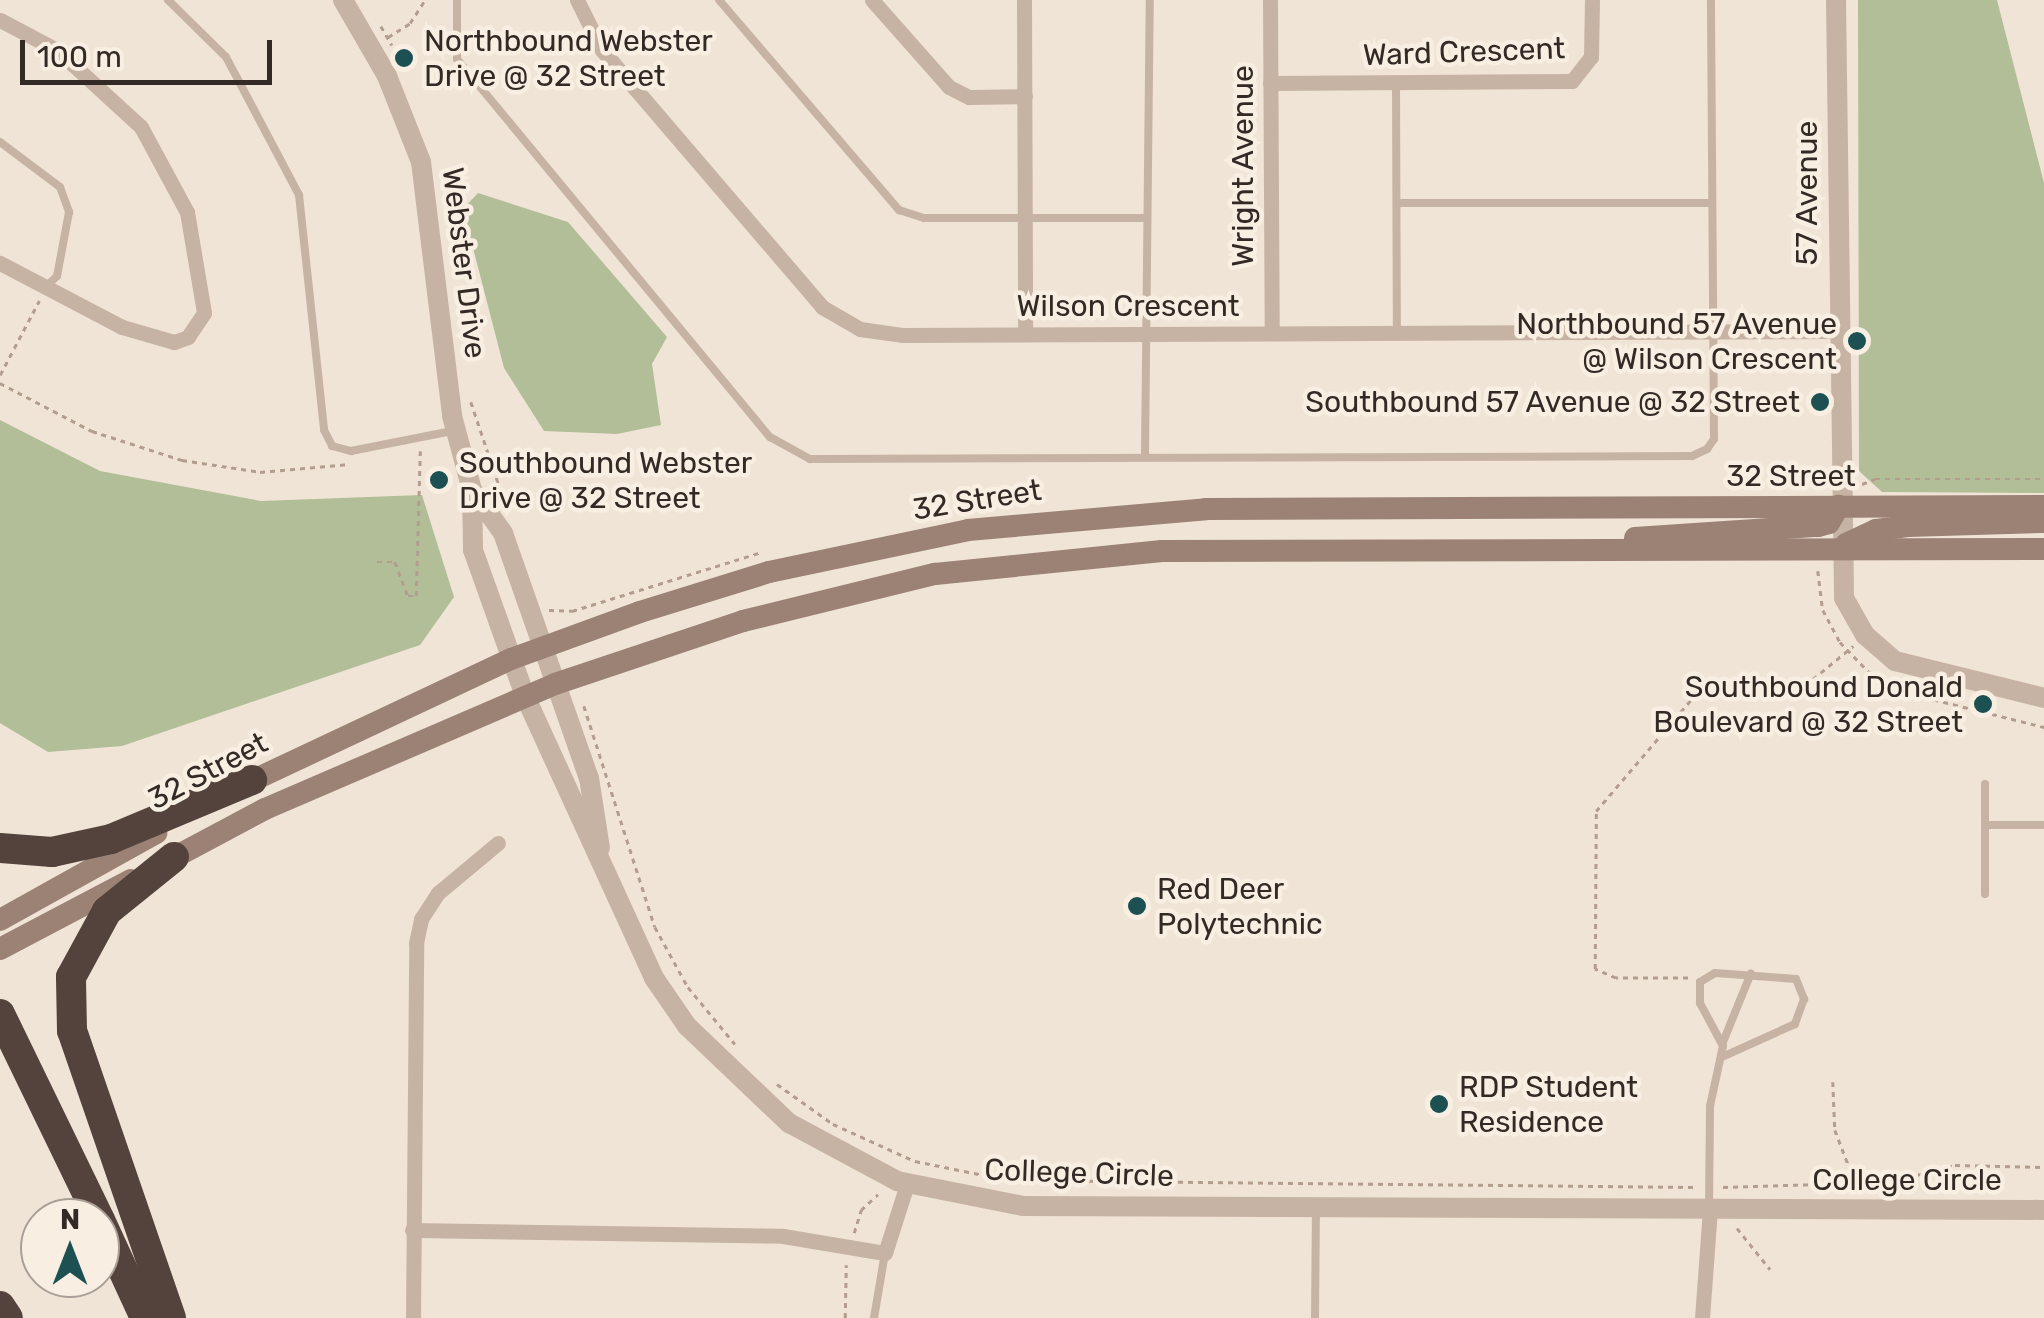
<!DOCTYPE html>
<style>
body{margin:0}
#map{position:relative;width:2044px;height:1318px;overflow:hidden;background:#f0e4d7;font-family:Rubik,sans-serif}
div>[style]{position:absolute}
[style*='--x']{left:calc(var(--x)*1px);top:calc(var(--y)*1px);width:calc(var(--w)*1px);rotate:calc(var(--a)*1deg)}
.green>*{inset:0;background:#b2be97}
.path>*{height:2.5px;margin-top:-1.25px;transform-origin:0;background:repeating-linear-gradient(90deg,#b39d8e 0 5px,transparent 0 10px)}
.service>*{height:8px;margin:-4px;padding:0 4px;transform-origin:4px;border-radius:4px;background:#c7b3a3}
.minor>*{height:15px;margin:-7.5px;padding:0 7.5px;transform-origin:7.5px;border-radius:7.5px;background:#c7b3a3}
.tertiary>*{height:20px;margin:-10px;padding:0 10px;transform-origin:10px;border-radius:10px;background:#c7b3a3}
.secondary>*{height:22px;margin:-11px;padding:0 11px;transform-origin:11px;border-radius:11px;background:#9b8275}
.motorway>*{height:30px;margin:-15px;padding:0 15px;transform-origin:15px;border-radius:15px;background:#53433c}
.dots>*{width:28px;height:28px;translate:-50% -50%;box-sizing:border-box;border:5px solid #f8eee2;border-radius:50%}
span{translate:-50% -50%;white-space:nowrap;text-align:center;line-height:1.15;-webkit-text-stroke:9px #f8eee2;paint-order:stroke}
.poi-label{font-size:30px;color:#332925}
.left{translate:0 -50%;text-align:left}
.right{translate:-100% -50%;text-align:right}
.street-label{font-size:30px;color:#332925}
.north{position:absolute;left:20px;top:1198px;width:100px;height:100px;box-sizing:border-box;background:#f8eee2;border:2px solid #a99f96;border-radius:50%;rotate:0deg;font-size:28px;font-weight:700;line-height:40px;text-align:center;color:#332925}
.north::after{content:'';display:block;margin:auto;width:35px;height:45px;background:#1c5053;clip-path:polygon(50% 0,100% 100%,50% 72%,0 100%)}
.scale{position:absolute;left:20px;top:40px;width:252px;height:45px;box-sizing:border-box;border:5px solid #332925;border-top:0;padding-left:12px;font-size:30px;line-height:35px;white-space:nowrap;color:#332925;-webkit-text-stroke:8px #f8eee2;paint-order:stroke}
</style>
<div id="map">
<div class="green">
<i style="clip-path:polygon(1858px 0,1997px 0,2044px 183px,2044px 493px,1882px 492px,1859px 471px)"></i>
<i style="clip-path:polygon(478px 193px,568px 222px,667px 337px,652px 364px,661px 425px,617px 434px,544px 431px,504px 368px,463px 209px)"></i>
<i style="clip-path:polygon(0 420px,100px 471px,261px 501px,422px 495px,454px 597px,420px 645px,122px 746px,48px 752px,0 723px)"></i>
</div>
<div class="path">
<i style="--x:381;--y:26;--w:22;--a:60"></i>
<i style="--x:388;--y:37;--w:26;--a:-32"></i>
<i style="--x:410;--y:23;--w:27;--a:-57"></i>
<i style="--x:0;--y:375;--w:84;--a:-62.2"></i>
<i style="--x:0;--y:383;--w:104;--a:27.6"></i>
<i style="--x:92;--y:431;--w:95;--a:17.9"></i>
<i style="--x:182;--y:460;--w:79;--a:8.7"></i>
<i style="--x:260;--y:472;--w:90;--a:-5.1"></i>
<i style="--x:471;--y:402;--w:107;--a:71.4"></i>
<i style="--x:1862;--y:484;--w:14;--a:-21"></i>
<i style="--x:1875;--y:479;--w:169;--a:0"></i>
<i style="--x:1795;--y:486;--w:13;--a:-29"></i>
<i style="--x:1806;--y:480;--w:9;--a:32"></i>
<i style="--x:377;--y:562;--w:18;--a:0"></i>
<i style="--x:395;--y:562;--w:36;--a:69"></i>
<i style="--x:408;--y:596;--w:8;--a:0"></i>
<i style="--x:416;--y:596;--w:145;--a:-88.4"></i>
<i style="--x:1818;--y:571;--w:39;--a:83"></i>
<i style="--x:1823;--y:610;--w:36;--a:62"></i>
<i style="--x:1840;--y:642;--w:42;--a:46"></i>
<i style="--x:1869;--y:672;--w:60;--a:24.4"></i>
<i style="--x:1924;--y:697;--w:124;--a:14"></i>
<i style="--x:549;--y:610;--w:23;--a:2"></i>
<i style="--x:572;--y:611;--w:199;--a:-17.3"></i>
<i style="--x:584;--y:706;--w:232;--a:72.2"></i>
<i style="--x:655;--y:927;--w:68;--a:61.2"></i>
<i style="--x:688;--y:987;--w:74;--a:50.5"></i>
<i style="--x:1688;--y:978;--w:72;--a:180"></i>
<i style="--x:1616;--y:978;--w:23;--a:-157"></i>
<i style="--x:1595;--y:969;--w:158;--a:-89.6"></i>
<i style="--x:1596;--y:811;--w:153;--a:-49.5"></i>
<i style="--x:1695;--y:695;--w:119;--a:-7.7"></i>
<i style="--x:1813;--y:679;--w:52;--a:-39.5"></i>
<i style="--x:1833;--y:1082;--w:48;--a:87.6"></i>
<i style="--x:1835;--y:1130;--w:56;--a:69"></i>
<i style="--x:777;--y:1084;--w:69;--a:35.5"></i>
<i style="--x:833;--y:1124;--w:90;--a:24.3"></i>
<i style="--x:915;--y:1161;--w:95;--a:11.5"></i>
<i style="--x:1008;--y:1180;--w:687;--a:0.58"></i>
<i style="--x:1723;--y:1187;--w:166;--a:-1.7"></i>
<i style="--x:1889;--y:1182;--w:68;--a:-14.4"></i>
<i style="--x:1955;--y:1165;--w:89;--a:1.3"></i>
<i style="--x:1737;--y:1228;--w:53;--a:51.2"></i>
<i style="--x:854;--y:1233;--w:24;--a:-73"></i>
<i style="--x:861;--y:1210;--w:23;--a:-43"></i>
<i style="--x:845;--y:1318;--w:53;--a:-88.9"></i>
</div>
<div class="service">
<i style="--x:168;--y:0;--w:81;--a:44.5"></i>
<i style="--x:226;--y:57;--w:156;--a:62.1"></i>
<i style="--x:299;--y:195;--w:236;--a:83.9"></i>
<i style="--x:324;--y:430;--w:18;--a:63"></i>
<i style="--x:332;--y:446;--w:20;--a:15"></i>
<i style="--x:351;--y:451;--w:103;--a:-11.2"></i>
<i style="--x:457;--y:0;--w:59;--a:90"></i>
<i style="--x:457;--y:59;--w:491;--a:50.4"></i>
<i style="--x:770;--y:437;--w:46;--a:28.8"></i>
<i style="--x:810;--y:459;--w:882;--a:-0.19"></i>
<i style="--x:1692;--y:456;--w:17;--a:-25"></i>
<i style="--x:1707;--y:449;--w:12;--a:-55"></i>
<i style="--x:1714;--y:439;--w:439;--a:-90.4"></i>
<i style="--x:719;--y:0;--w:277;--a:49.4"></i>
<i style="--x:899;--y:210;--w:26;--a:18"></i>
<i style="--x:924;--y:218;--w:223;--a:0"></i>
<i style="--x:1396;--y:83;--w:249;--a:89.8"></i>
<i style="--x:0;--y:142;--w:75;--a:36.9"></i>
<i style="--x:60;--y:187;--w:27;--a:70"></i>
<i style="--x:69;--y:212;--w:65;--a:100.6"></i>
<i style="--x:57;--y:276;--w:17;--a:135"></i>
<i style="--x:1397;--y:203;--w:312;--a:0"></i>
<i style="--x:1145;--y:454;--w:454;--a:-89.4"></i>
<i style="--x:1985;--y:784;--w:110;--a:90"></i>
<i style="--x:1985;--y:825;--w:59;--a:0"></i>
<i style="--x:1723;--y:1042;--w:74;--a:-67.9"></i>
<i style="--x:1709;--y:1205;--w:99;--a:-89.4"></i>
<i style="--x:1710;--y:1106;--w:61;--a:-77.8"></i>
<i style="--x:1723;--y:1046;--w:49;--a:-118.1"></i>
<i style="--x:1700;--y:1003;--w:21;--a:-90"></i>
<i style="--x:1700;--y:982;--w:17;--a:-31"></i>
<i style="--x:1715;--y:973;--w:81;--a:4.2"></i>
<i style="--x:1796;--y:979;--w:22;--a:68"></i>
<i style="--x:1804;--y:999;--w:27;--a:110"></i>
<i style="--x:1795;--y:1024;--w:78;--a:155.7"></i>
<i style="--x:874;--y:1318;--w:66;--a:-80.4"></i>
<i style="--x:1315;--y:1318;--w:110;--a:-89.5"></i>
</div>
<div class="minor">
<i style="--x:577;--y:0;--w:56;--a:63.4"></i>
<i style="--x:602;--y:50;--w:338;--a:49.4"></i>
<i style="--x:822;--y:307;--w:44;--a:30.1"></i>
<i style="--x:860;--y:329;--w:42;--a:8.1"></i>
<i style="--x:902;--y:335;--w:935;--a:-0.25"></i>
<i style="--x:872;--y:0;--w:116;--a:48.5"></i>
<i style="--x:949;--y:87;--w:22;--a:27"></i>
<i style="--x:969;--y:97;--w:56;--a:-1"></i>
<i style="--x:1024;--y:0;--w:334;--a:89.8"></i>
<i style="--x:1270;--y:0;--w:333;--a:89.7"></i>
<i style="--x:0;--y:20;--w:64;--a:27.8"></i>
<i style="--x:57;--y:50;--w:114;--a:42.5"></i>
<i style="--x:141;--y:127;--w:97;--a:61.6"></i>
<i style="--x:187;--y:212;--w:102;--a:80.4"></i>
<i style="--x:204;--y:313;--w:29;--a:124"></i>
<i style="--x:188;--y:337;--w:15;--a:160"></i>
<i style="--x:174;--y:342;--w:54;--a:-163.9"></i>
<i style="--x:122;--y:327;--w:138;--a:-152.3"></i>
<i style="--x:1270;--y:83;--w:302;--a:-0.4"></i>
<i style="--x:1572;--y:81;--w:31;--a:-52"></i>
<i style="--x:1591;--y:57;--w:57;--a:-89"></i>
<i style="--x:412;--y:1230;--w:371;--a:0.9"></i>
<i style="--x:783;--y:1236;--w:103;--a:9.5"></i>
<i style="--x:885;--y:1253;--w:72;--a:-72.3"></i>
<i style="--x:413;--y:1318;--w:375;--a:-89.5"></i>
<i style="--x:416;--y:943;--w:25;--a:-78"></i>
<i style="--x:421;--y:919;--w:31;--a:-57"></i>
<i style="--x:438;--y:893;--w:78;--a:-39.8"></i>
<i style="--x:1702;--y:1318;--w:108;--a:-85.8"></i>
</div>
<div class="tertiary">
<i style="--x:343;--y:0;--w:88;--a:59.9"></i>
<i style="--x:387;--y:76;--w:92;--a:68.4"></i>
<i style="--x:421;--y:162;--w:256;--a:83"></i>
<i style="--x:452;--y:416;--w:77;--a:74.9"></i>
<i style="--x:472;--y:490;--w:60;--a:89"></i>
<i style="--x:473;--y:550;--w:155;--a:70.4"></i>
<i style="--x:525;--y:696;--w:310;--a:65.4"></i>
<i style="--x:654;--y:978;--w:58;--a:55.5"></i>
<i style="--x:687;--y:1026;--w:141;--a:43.6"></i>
<i style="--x:789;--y:1123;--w:123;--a:28.2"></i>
<i style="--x:897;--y:1181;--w:128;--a:11.2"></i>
<i style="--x:1023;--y:1206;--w:1021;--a:0.22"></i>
<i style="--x:1836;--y:0;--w:598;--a:89.23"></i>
<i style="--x:1844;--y:598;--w:43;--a:60.4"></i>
<i style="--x:1865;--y:635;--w:40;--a:41"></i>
<i style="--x:1895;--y:661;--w:154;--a:13.9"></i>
<i style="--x:472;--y:490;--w:53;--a:54.2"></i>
<i style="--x:503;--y:533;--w:260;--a:70.7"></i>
<i style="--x:589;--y:778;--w:71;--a:81.1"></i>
</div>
<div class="secondary">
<i style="--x:1635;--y:538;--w:183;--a:-3.8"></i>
<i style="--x:1818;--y:526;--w:11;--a:-15"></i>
<i style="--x:1829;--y:523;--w:20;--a:-60"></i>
<i style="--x:1846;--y:544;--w:33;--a:-25"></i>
<i style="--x:1876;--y:530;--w:32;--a:-7"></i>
<i style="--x:1908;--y:526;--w:136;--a:-1.7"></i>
<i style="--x:241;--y:786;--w:298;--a:-25.2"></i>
<i style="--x:511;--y:659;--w:137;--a:-20"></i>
<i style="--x:640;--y:612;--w:135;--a:-17.2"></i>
<i style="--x:769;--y:572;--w:203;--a:-11.9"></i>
<i style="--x:968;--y:530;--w:239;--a:-5"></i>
<i style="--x:1206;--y:509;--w:838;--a:-0.21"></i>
<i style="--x:160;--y:865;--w:119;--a:-28.1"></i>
<i style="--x:265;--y:809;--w:316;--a:-23.3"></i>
<i style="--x:555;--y:684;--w:198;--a:-18.5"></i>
<i style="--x:743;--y:621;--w:198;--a:-13.8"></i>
<i style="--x:935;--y:574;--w:228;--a:-5.8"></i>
<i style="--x:1162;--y:551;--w:882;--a:-0.13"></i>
<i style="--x:0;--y:920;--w:179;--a:-29.1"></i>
<i style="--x:0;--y:949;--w:148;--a:-27.8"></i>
</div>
<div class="motorway">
<i style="--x:0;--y:848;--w:52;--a:4.4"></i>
<i style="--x:52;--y:852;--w:60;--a:-12.4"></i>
<i style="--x:111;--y:839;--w:153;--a:-22.7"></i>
<i style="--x:0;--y:1014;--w:227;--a:64.1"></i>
<i style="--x:100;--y:1220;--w:108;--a:65.3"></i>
<i style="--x:0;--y:1306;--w:14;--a:56"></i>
<i style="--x:171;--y:1318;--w:304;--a:-109"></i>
<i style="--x:72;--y:1031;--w:54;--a:-91.1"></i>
<i style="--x:71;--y:977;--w:75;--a:-61.4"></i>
<i style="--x:107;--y:911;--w:86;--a:-38.9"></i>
</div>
<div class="dots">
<i style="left:404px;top:58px;background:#1c5053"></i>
<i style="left:1857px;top:341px;background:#1c5053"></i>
<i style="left:1820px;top:402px;background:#1c5053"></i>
<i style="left:439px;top:480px;background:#1c5053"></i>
<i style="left:1983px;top:704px;background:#1c5053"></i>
<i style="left:1137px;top:906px;background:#1c5053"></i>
<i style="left:1439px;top:1104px;background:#1c5053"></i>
</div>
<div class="poi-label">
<span class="left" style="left:424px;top:58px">Northbound Webster<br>Drive @ 32 Street</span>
<span class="right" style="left:1837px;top:341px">Northbound 57 Avenue<br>@ Wilson Crescent</span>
<span class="right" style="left:1800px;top:402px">Southbound 57 Avenue @ 32 Street</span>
<span class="left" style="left:459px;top:480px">Southbound Webster<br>Drive @ 32 Street</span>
<span class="right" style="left:1963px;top:704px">Southbound Donald<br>Boulevard @ 32 Street</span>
<span class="left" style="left:1157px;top:906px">Red Deer<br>Polytechnic</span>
<span class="left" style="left:1459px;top:1104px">RDP Student<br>Residence</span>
</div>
<div class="street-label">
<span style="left:1464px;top:52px;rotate:-2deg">Ward Crescent</span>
<span style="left:1243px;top:166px;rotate:-90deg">Wright Avenue</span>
<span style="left:1807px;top:193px;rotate:-90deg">57 Avenue</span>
<span style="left:464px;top:263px;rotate:83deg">Webster Drive</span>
<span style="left:1128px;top:306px">Wilson Crescent</span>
<span style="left:1791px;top:476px">32 Street</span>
<span style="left:977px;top:500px;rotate:-9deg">32 Street</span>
<span style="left:208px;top:771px;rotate:-28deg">32 Street</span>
<span style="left:1079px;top:1173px;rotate:2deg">College Circle</span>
<span style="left:1907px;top:1180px">College Circle</span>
</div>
<div class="north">N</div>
<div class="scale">100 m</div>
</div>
